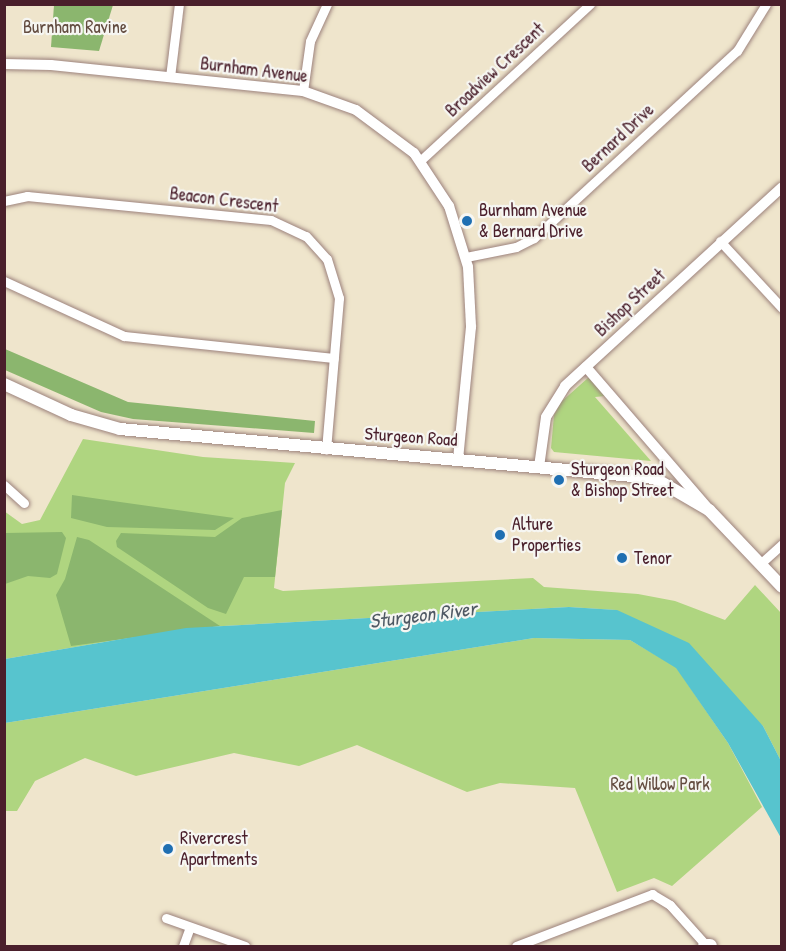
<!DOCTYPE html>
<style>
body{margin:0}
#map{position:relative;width:786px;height:951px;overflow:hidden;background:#efe5cc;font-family:"Patrick Hand",sans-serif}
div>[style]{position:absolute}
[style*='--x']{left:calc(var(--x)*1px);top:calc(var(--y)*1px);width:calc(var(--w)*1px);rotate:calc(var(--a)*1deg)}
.green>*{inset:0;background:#afd580}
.forest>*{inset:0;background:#8bb66e}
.water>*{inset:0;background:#57c4ce}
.roads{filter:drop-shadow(0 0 2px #9c827c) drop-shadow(0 0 2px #9c827c)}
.minor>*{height:9px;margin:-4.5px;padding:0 4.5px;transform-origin:4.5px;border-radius:4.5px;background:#fff}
.tertiary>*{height:10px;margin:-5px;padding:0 5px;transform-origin:5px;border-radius:5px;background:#fff}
.secondary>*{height:12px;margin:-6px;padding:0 6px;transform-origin:6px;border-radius:6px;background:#fff}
.primary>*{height:14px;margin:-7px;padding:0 7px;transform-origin:7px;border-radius:7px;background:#fff}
.dots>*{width:16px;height:16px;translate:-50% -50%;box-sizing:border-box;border:3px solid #f6f6f2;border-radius:50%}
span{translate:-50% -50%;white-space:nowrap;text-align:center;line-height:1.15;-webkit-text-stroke:4.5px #f6f6f2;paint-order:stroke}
.park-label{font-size:18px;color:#634c40}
.street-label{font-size:18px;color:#4a1f2b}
.poi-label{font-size:18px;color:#4a1f2b}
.left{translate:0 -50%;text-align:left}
.water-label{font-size:20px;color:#4f5964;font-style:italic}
.frame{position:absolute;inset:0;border:6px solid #4a1f2b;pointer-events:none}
</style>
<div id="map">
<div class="green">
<i style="clip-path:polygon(589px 377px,605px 396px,595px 397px,651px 461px,554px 452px,551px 448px,554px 415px,561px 402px)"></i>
<i style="clip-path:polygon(83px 439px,203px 457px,295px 463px,285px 483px,274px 588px,283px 591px,533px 578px,544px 587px,638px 594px,675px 601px,725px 620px,755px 585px,781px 613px,781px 761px,763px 726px,616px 610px,569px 607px,186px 628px,5px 659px,4px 511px,22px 524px,40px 520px)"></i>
<i style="clip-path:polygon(534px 638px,630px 640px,676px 667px,728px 743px,762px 807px,672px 886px,654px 878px,617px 892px,575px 788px,500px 783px,467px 792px,357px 745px,299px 766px,234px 753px,136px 776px,85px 758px,35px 781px,17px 811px,5px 811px,5px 723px)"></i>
</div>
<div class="forest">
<i style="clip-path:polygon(54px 5px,113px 5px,99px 51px,51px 47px)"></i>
<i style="clip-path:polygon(5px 349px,128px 402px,315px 421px,314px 433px,133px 419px,101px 412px,5px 370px)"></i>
<i style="clip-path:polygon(72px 495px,120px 502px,234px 518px,215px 530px,107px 527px,71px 518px)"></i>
<i style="clip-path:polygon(282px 510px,275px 577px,244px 577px,226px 614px,208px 608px,117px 547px,116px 541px,121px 533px,215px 537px,242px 518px)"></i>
<i style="clip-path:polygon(62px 532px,66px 538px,57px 574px,50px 578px,28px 576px,5px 584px,5px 533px)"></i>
<i style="clip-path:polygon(77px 537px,89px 540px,220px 626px,71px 646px,56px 595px,65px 579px)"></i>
</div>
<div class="water">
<i style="clip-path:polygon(569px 607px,617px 610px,689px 643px,763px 726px,781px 761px,781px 838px,728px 743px,676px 668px,630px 640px,534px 638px,5px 723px,5px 659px,186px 628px)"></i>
</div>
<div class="roads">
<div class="minor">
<i style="--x:170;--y:77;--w:74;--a:-83"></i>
<i style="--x:303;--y:91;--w:50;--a:-82"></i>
<i style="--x:310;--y:41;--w:41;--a:-65.3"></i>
<i style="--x:421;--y:160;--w:230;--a:-42.7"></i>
<i style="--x:4;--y:201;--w:24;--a:-12"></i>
<i style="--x:27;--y:196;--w:245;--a:5.6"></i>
<i style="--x:271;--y:220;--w:38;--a:25"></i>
<i style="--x:306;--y:236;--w:31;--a:48"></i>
<i style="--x:327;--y:259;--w:41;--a:72.9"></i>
<i style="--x:339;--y:298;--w:152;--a:94.9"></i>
<i style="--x:720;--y:241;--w:91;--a:47.2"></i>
<i style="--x:466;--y:257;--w:51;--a:-11.3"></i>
<i style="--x:516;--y:247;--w:20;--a:-27"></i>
<i style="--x:534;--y:238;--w:276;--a:-42.7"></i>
<i style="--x:737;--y:51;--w:55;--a:-58.3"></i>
<i style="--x:4;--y:281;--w:132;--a:24.6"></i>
<i style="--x:124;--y:336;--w:211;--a:6"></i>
<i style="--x:4;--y:485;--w:27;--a:42"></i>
<i style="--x:760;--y:564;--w:30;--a:-42"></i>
<i style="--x:166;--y:918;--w:84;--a:19.5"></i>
<i style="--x:183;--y:946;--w:20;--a:-70"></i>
<i style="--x:516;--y:946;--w:146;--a:-20.9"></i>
<i style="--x:652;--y:894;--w:21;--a:31"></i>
<i style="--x:670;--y:905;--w:52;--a:48.1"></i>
</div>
<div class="tertiary">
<i style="--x:4;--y:64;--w:47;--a:1.2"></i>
<i style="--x:51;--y:65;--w:253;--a:5.9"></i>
<i style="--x:303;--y:91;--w:56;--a:19.7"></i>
<i style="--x:356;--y:110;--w:72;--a:36.6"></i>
<i style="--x:414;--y:153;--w:64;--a:56.6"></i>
<i style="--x:449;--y:206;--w:64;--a:72.7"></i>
<i style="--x:468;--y:267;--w:60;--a:87.1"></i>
<i style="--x:471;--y:327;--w:133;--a:95.6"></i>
<i style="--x:586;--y:367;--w:185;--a:49.2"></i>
<i style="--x:539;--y:467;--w:50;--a:-82"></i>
<i style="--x:546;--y:417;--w:36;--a:-58"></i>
<i style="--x:565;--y:386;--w:294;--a:-42.5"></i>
</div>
<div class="secondary">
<i style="--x:4;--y:384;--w:74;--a:24.8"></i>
<i style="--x:71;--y:415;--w:51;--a:15.9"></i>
<i style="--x:120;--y:429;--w:536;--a:5.24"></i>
<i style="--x:654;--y:478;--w:64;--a:30.2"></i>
<i style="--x:709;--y:510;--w:106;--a:46.5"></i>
</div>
<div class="primary">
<i style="--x:705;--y:946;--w:5;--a:0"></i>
</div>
</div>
<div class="dots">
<i style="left:467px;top:221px;background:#1f6fb2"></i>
<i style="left:559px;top:480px;background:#1f6fb2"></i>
<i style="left:500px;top:535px;background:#1f6fb2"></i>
<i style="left:622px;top:558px;background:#1f6fb2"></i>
<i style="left:168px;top:849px;background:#1f6fb2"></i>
</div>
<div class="park-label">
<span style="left:75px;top:27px">Burnham Ravine</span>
<span style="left:660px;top:784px">Red Willow Park</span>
</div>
<div class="street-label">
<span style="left:254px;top:70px;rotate:7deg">Burnham Avenue</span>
<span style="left:495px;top:70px;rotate:-43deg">Broadview Crescent</span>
<span style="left:618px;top:138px;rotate:-43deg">Bernard Drive</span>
<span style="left:224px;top:200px;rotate:7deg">Beacon Crescent</span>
<span style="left:630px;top:303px;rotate:-43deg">Bishop Street</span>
<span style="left:411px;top:437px;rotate:4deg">Sturgeon Road</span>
</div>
<div class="poi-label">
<span class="left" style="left:479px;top:221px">Burnham Avenue<br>&amp; Bernard Drive</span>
<span class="left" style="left:571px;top:480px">Sturgeon Road<br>&amp; Bishop Street</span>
<span class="left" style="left:512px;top:535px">Alture<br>Properties</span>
<span class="left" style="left:634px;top:558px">Tenor</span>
<span class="left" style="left:180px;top:849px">Rivercrest<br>Apartments</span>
</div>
<div class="water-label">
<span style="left:423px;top:614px;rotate:-7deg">Sturgeon River</span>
</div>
<div class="frame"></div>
</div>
